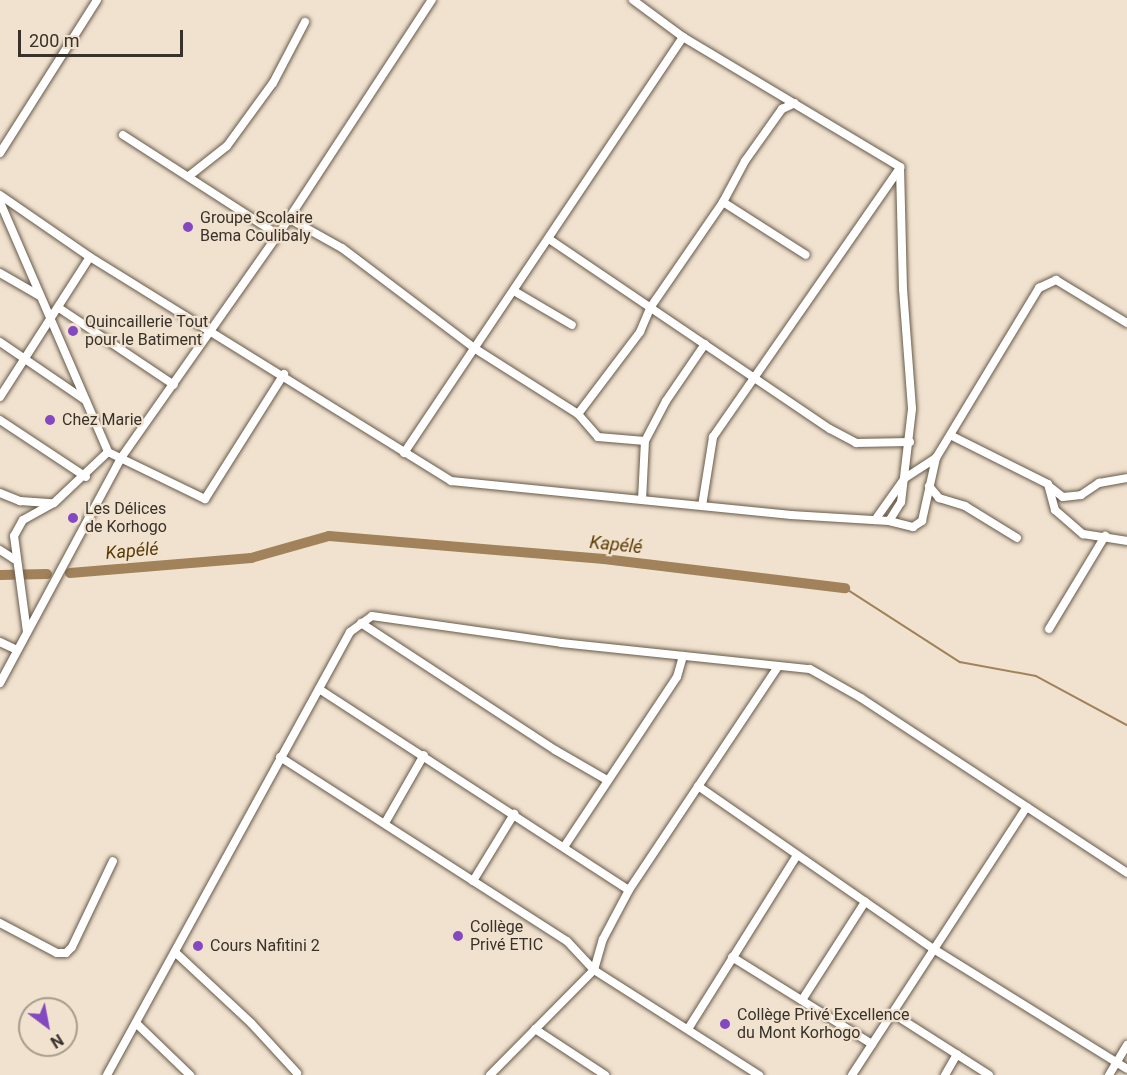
<!DOCTYPE html>
<meta charset="utf-8">
<style>
body{margin:0}
#map{position:relative;width:1127px;height:1075px;overflow:hidden;background:#f1e2cf;font-family:Roboto,sans-serif}
div>[style]{position:absolute}
[style*='--x']{left:calc(var(--x)*1px);top:calc(var(--y)*1px);width:calc(var(--w)*1px);rotate:calc(var(--a)*1deg)}
.stream>*{height:1.5px;margin:-0.75px;padding:0 0.75px;transform-origin:0.75px;border-radius:0.75px;background:#a1825a}
.river>*{height:10px;margin:-5px;padding:0 5px;transform-origin:5px;border-radius:5px;background:#a1825a}
.roads{filter:drop-shadow(0 0 2px #675a4a) drop-shadow(0 0 2px #675a4a)}
.minor>*{height:8px;margin:-4px;padding:0 4px;transform-origin:4px;border-radius:4px;background:#fff}
.dots>*{width:16px;height:16px;translate:-50% -50%;box-sizing:border-box;border:3px solid #f1e2cf;border-radius:50%}
span{translate:-50% -50%;white-space:nowrap;text-align:center;line-height:1.15;-webkit-text-stroke:4.5px #f1e2cf;paint-order:stroke}
.poi-label{font-size:16px;color:#38322b}
.left{translate:0 -50%;text-align:left}
.water-label{font-size:18px;color:#5a3b04;font-style:italic}
.north{position:absolute;left:18px;top:997px;width:60px;height:60px;box-sizing:border-box;background:#f1e2cf;border:2px solid #a79c8d;border-radius:50%;rotate:148deg;font-size:16px;font-weight:700;line-height:24px;text-align:center;color:#38322b}
.north::after{content:'';display:block;margin:auto;width:21px;height:27px;background:#8449c0;clip-path:polygon(50% 0,100% 100%,50% 72%,0 100%)}
.scale{position:absolute;left:18px;top:30px;width:165px;height:27px;box-sizing:border-box;border:3px solid #38322b;border-top:0;padding-left:8px;font-size:18px;line-height:21px;white-space:nowrap;color:#38322b;-webkit-text-stroke:4px #f1e2cf;paint-order:stroke}
</style>
<div id="map">
<div class="stream">
<i style="--x:845;--y:588;--w:137;--a:32.8"></i>
<i style="--x:960;--y:662;--w:77;--a:10.4"></i>
<i style="--x:1036;--y:676;--w:103;--a:28.3"></i>
</div>
<div class="river">
<i style="--x:70;--y:573;--w:182;--a:-4.7"></i>
<i style="--x:251;--y:558;--w:81;--a:-15.8"></i>
<i style="--x:329;--y:536;--w:276;--a:4.8"></i>
<i style="--x:604;--y:559;--w:243;--a:6.9"></i>
<i style="--x:0;--y:575;--w:47;--a:-1.2"></i>
</div>
<div class="roads">
<div class="minor">
<i style="--x:633;--y:0;--w:62;--a:36.5"></i>
<i style="--x:683;--y:37;--w:253;--a:30.9"></i>
<i style="--x:900;--y:167;--w:122;--a:88.6"></i>
<i style="--x:903;--y:289;--w:120;--a:85.7"></i>
<i style="--x:912;--y:409;--w:94;--a:96.7"></i>
<i style="--x:901;--y:502;--w:22;--a:122"></i>
<i style="--x:123;--y:135;--w:184;--a:32.8"></i>
<i style="--x:0;--y:153;--w:181;--a:-57.6"></i>
<i style="--x:189;--y:176;--w:48;--a:-38.3"></i>
<i style="--x:227;--y:146;--w:78;--a:-53.9"></i>
<i style="--x:273;--y:83;--w:69;--a:-62.3"></i>
<i style="--x:0;--y:195;--w:109;--a:34.6"></i>
<i style="--x:90;--y:257;--w:425;--a:31.8"></i>
<i style="--x:451;--y:481;--w:342;--a:5.7"></i>
<i style="--x:791;--y:515;--w:98;--a:3.5"></i>
<i style="--x:889;--y:521;--w:25;--a:14"></i>
<i style="--x:913;--y:527;--w:11;--a:-34"></i>
<i style="--x:922;--y:521;--w:65;--a:-77.5"></i>
<i style="--x:936;--y:458;--w:199;--a:-58.8"></i>
<i style="--x:1039;--y:288;--w:19;--a:-25"></i>
<i style="--x:1056;--y:280;--w:83;--a:31.2"></i>
<i style="--x:0;--y:202;--w:272;--a:66.6"></i>
<i style="--x:108;--y:452;--w:108;--a:25.9"></i>
<i style="--x:205;--y:499;--w:148;--a:-57.7"></i>
<i style="--x:723;--y:202;--w:98;--a:32.6"></i>
<i style="--x:288;--y:218;--w:62;--a:29.1"></i>
<i style="--x:342;--y:248;--w:166;--a:37.1"></i>
<i style="--x:474;--y:348;--w:123;--a:32.4"></i>
<i style="--x:578;--y:414;--w:30;--a:49"></i>
<i style="--x:598;--y:437;--w:47;--a:4.9"></i>
<i style="--x:549;--y:239;--w:339;--a:34.1"></i>
<i style="--x:830;--y:429;--w:30;--a:28"></i>
<i style="--x:856;--y:443;--w:54;--a:-1.1"></i>
<i style="--x:0;--y:273;--w:46;--a:29.9"></i>
<i style="--x:514;--y:291;--w:67;--a:30.4"></i>
<i style="--x:59;--y:308;--w:138;--a:33.8"></i>
<i style="--x:0;--y:342;--w:103;--a:34.3"></i>
<i style="--x:0;--y:397;--w:166;--a:-57.3"></i>
<i style="--x:578;--y:414;--w:103;--a:-52.9"></i>
<i style="--x:640;--y:332;--w:26;--a:-67"></i>
<i style="--x:650;--y:308;--w:129;--a:-55.4"></i>
<i style="--x:723;--y:202;--w:47;--a:-61.8"></i>
<i style="--x:745;--y:161;--w:64;--a:-54.6"></i>
<i style="--x:782;--y:109;--w:14;--a:-25"></i>
<i style="--x:0;--y:420;--w:103;--a:33.5"></i>
<i style="--x:952;--y:436;--w:107;--a:26.6"></i>
<i style="--x:1048;--y:484;--w:27;--a:75"></i>
<i style="--x:1055;--y:510;--w:37;--a:41"></i>
<i style="--x:1083;--y:534;--w:45;--a:9"></i>
<i style="--x:404;--y:453;--w:501;--a:-56.15"></i>
<i style="--x:929;--y:486;--w:16;--a:50"></i>
<i style="--x:939;--y:498;--w:27;--a:17"></i>
<i style="--x:965;--y:506;--w:61;--a:31.6"></i>
<i style="--x:1050;--y:487;--w:16;--a:38"></i>
<i style="--x:1063;--y:497;--w:18;--a:-6"></i>
<i style="--x:1081;--y:495;--w:22;--a:-34"></i>
<i style="--x:1099;--y:483;--w:28;--a:-10"></i>
<i style="--x:0;--y:493;--w:22;--a:22"></i>
<i style="--x:20;--y:501;--w:32;--a:4"></i>
<i style="--x:642;--y:500;--w:59;--a:-87.1"></i>
<i style="--x:645;--y:441;--w:45;--a:-62.3"></i>
<i style="--x:666;--y:401;--w:69;--a:-55.6"></i>
<i style="--x:702;--y:506;--w:70;--a:-80.9"></i>
<i style="--x:713;--y:437;--w:328;--a:-55.2"></i>
<i style="--x:875;--y:520;--w:52;--a:-54.5"></i>
<i style="--x:905;--y:478;--w:37;--a:-33"></i>
<i style="--x:0;--y:550;--w:17;--a:33"></i>
<i style="--x:361;--y:623;--w:232;--a:33.2"></i>
<i style="--x:555;--y:750;--w:60;--a:30"></i>
<i style="--x:1049;--y:629;--w:109;--a:-58.9"></i>
<i style="--x:27;--y:632;--w:97;--a:-97.7"></i>
<i style="--x:14;--y:536;--w:18;--a:-61"></i>
<i style="--x:23;--y:520;--w:35;--a:-29"></i>
<i style="--x:54;--y:503;--w:74;--a:-43.4"></i>
<i style="--x:0;--y:642;--w:19;--a:25"></i>
<i style="--x:0;--y:683;--w:255;--a:-61.7"></i>
<i style="--x:121;--y:458;--w:273;--a:-54.9"></i>
<i style="--x:278;--y:235;--w:281;--a:-56.8"></i>
<i style="--x:319;--y:689;--w:369;--a:33"></i>
<i style="--x:280;--y:757;--w:341;--a:32.7"></i>
<i style="--x:567;--y:941;--w:40;--a:47"></i>
<i style="--x:594;--y:970;--w:196;--a:32.5"></i>
<i style="--x:698;--y:786;--w:285;--a:34.7"></i>
<i style="--x:932;--y:948;--w:229;--a:31.8"></i>
<i style="--x:385;--y:823;--w:78;--a:-60.2"></i>
<i style="--x:564;--y:847;--w:204;--a:-56.4"></i>
<i style="--x:677;--y:677;--w:22;--a:-74"></i>
<i style="--x:473;--y:881;--w:79;--a:-58.5"></i>
<i style="--x:0;--y:923;--w:64;--a:27.8"></i>
<i style="--x:57;--y:953;--w:9;--a:0"></i>
<i style="--x:66;--y:953;--w:8;--a:-45"></i>
<i style="--x:72;--y:947;--w:95;--a:-64.5"></i>
<i style="--x:176;--y:953;--w:103;--a:43"></i>
<i style="--x:251;--y:1023;--w:68;--a:47.4"></i>
<i style="--x:732;--y:957;--w:165;--a:31.9"></i>
<i style="--x:802;--y:1000;--w:117;--a:-57.3"></i>
<i style="--x:892;--y:1013;--w:115;--a:32.6"></i>
<i style="--x:137;--y:1024;--w:74;--a:43.9"></i>
<i style="--x:535;--y:1029;--w:84;--a:33.3"></i>
<i style="--x:688;--y:1029;--w:205;--a:-57.9"></i>
<i style="--x:107;--y:1075;--w:505;--a:-61.25"></i>
<i style="--x:350;--y:632;--w:27;--a:-36"></i>
<i style="--x:372;--y:616;--w:191;--a:8.1"></i>
<i style="--x:561;--y:643;--w:250;--a:6"></i>
<i style="--x:810;--y:669;--w:59;--a:29.6"></i>
<i style="--x:861;--y:698;--w:318;--a:33.3"></i>
<i style="--x:490;--y:1075;--w:148;--a:-45.3"></i>
<i style="--x:594;--y:970;--w:32;--a:-74"></i>
<i style="--x:603;--y:939;--w:55;--a:-62"></i>
<i style="--x:629;--y:890;--w:268;--a:-56.3"></i>
<i style="--x:852;--y:1075;--w:320;--a:-56.9"></i>
<i style="--x:945;--y:1075;--w:24;--a:-60"></i>
<i style="--x:1109;--y:1075;--w:35;--a:-59"></i>
</div>
</div>
<div class="dots">
<i style="left:188px;top:227px;background:#8449c0"></i>
<i style="left:73px;top:331px;background:#8449c0"></i>
<i style="left:50px;top:420px;background:#8449c0"></i>
<i style="left:73px;top:518px;background:#8449c0"></i>
<i style="left:458px;top:936px;background:#8449c0"></i>
<i style="left:198px;top:946px;background:#8449c0"></i>
<i style="left:725px;top:1024px;background:#8449c0"></i>
</div>
<div class="poi-label">
<span class="left" style="left:200px;top:227px">Groupe Scolaire<br>Bema Coulibaly</span>
<span class="left" style="left:85px;top:331px">Quincaillerie Tout<br>pour le Batiment</span>
<span class="left" style="left:62px;top:420px">Chez Marie</span>
<span class="left" style="left:85px;top:518px">Les Délices<br>de Korhogo</span>
<span class="left" style="left:470px;top:936px">Collège<br>Privé ETIC</span>
<span class="left" style="left:210px;top:946px">Cours Nafitini 2</span>
<span class="left" style="left:737px;top:1024px">Collège Privé Excellence<br>du Mont Korhogo</span>
</div>
<div class="water-label">
<span style="left:616px;top:545px;rotate:6deg">Kapélé</span>
<span style="left:132px;top:551px;rotate:-5deg">Kapélé</span>
</div>
<div class="north">N</div>
<div class="scale">200 m</div>
</div>
